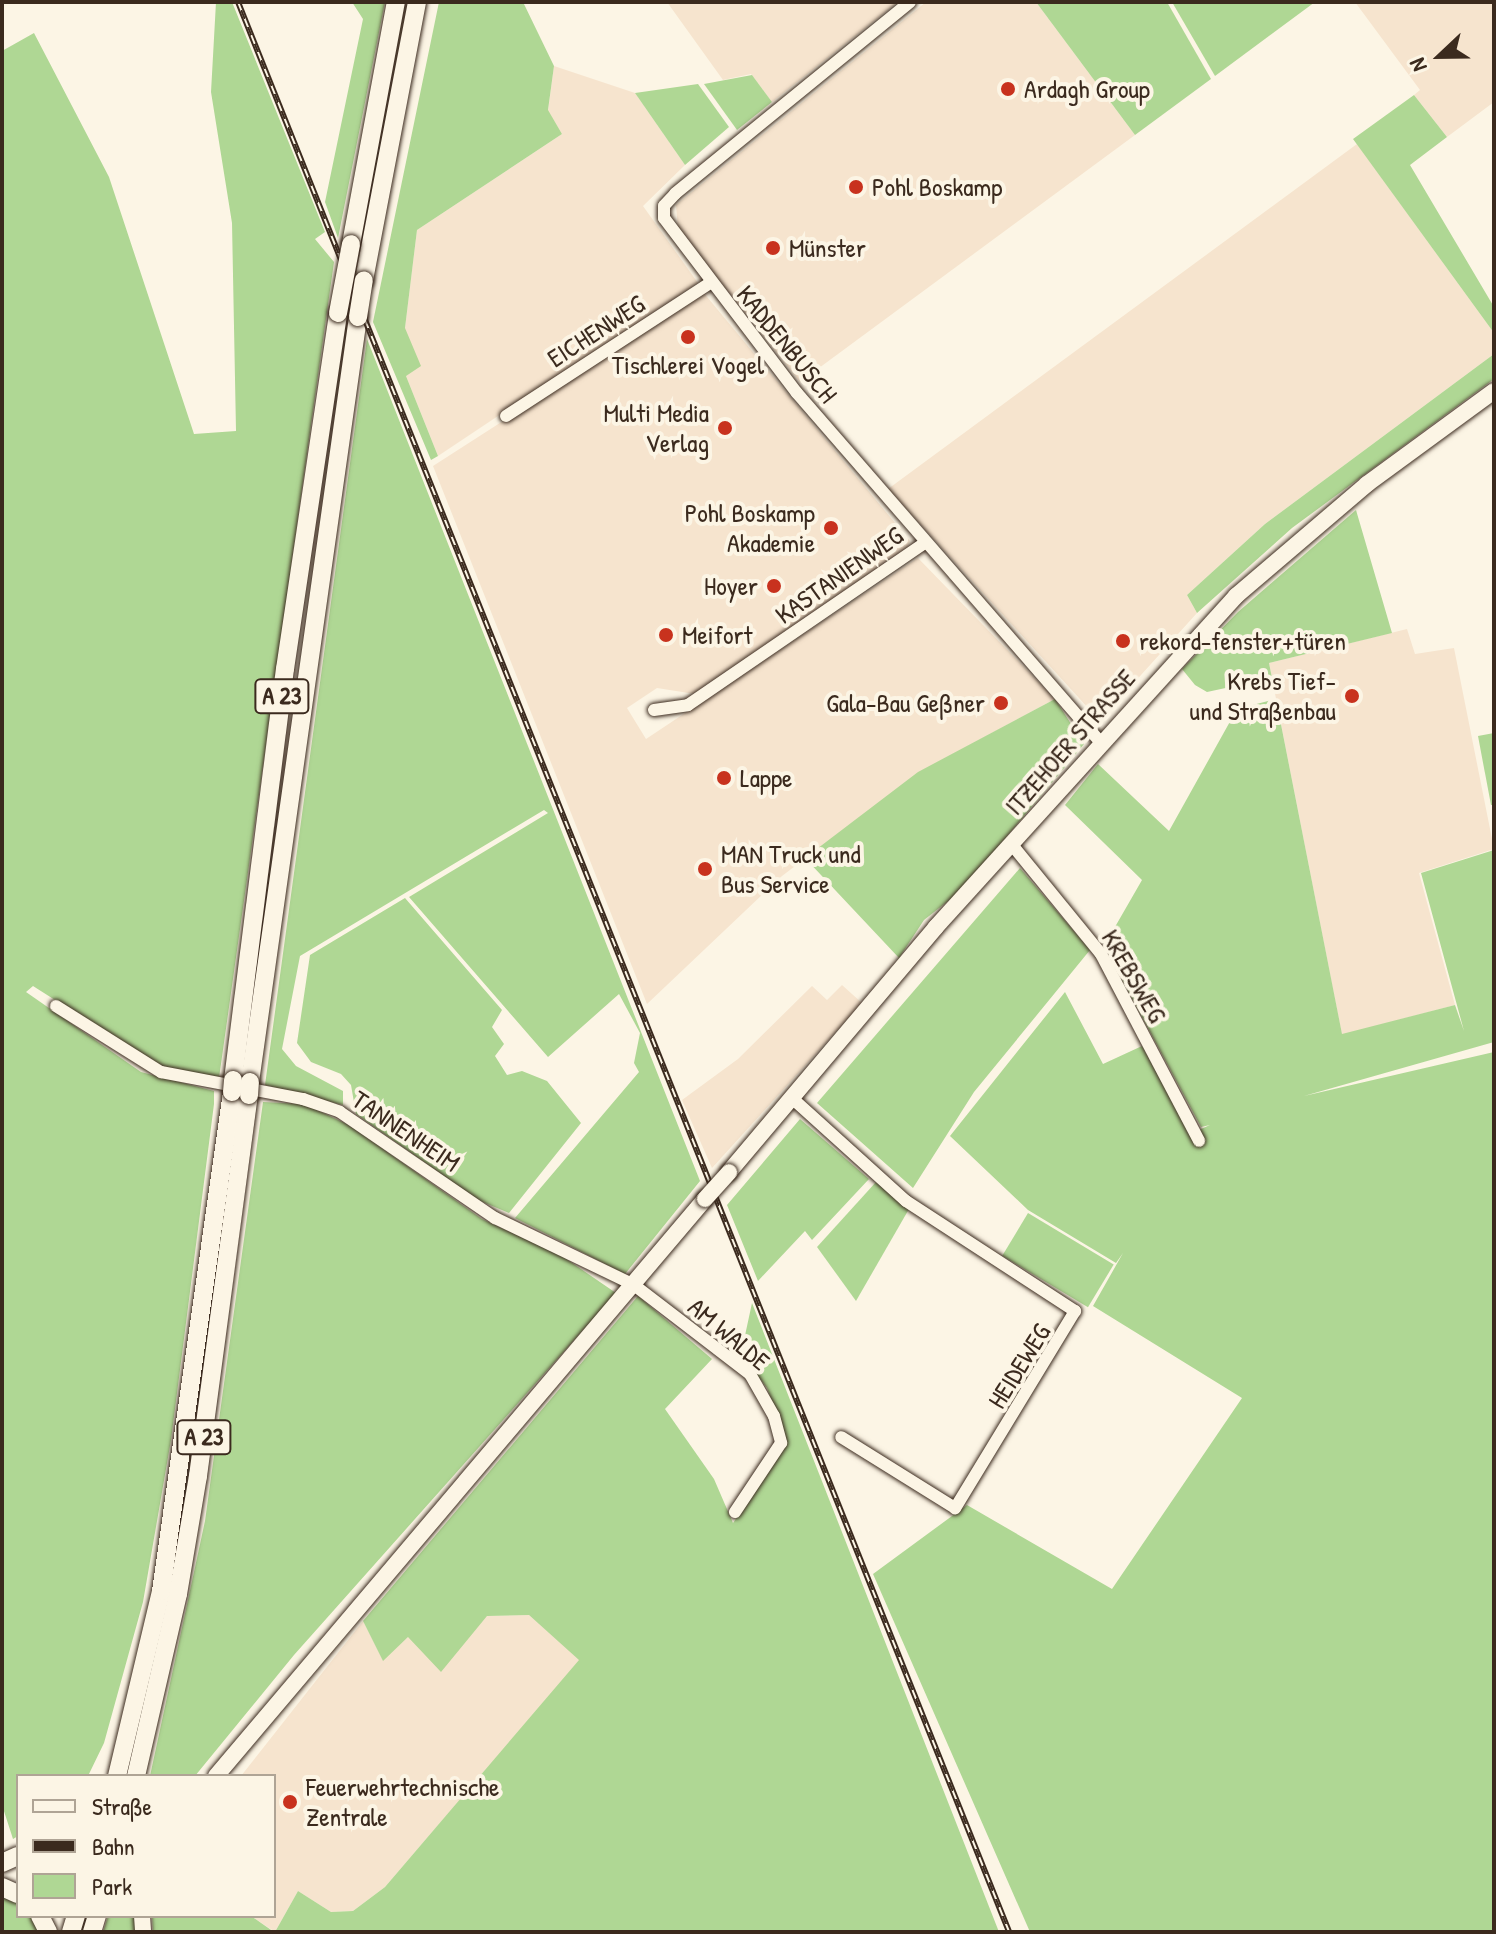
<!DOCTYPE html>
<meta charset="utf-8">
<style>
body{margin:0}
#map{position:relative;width:1496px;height:1934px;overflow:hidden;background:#fcf5e5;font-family:"Patrick Hand",sans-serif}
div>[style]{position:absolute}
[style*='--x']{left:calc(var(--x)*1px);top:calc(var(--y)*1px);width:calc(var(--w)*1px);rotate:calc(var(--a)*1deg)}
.built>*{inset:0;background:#f6e4ce}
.green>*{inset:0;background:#afd794;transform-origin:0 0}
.roads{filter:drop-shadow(0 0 2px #3b2a1e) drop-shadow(0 0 2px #3b2a1e)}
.minor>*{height:12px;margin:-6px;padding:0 6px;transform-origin:6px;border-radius:6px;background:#fcf5e5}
.major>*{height:16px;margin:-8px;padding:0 8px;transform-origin:8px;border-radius:8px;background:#fcf5e5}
.highway>*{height:18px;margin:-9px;padding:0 9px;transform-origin:9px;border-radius:9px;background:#fcf5e5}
.rail>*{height:6px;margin-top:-3px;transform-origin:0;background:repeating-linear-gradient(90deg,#fcf5e5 0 9px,#3b2a1e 0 18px);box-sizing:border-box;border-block:2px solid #3b2a1e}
.bridges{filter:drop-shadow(0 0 2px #3b2a1e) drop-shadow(0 0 2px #3b2a1e)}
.major-bridge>*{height:16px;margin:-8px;padding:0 8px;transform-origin:8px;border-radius:8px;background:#fcf5e5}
.highway-bridge>*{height:18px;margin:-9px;padding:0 9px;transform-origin:9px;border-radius:9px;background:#fcf5e5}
.dots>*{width:22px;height:22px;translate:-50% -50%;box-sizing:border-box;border:4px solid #fcf5e5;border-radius:50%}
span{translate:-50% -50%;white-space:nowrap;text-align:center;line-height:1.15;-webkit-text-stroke:8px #fcf5e5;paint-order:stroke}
.shield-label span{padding:2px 6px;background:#fcf5e5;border:2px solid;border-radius:6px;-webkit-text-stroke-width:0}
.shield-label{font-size:24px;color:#3b2a1e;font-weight:700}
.poi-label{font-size:26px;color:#3b2a1e}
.left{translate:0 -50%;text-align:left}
.right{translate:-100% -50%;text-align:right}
.street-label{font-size:26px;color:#3b2a1e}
.frame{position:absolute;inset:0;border:4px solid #3b2a1e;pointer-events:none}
.legend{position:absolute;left:16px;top:1774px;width:260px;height:144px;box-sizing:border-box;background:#fcf5e5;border:2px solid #afa495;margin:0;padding:10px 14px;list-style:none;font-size:24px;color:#3b2a1e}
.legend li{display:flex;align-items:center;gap:16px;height:40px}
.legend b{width:40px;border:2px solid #afa495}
.north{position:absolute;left:1400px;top:16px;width:80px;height:80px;-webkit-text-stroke:6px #fcf5e5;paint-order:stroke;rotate:248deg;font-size:22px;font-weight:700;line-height:32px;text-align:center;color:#3b2a1e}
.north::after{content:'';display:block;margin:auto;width:28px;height:36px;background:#3b2a1e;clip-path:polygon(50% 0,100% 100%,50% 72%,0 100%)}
</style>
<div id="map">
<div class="built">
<i style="clip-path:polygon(667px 2px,898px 2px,772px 102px,751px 74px,723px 80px)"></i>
<i style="clip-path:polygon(926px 2px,1036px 2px,1135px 135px,800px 382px,678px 229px,676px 205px)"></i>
<i style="clip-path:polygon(1355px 2px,1494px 2px,1494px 102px,1447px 137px,1414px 95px,1420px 90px)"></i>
<i style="clip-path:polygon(554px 66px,635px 93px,685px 165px,643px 206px,698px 283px,438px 456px,406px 376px,405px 328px,417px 230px,562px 134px,548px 111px)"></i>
<i style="clip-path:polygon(1357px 144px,1494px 333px,1494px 354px,1265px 524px,1187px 595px,1197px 613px,1113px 706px,1089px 709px,888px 489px)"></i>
<i style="clip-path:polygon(703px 292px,910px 541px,907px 550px,695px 694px,657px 688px,627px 708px,646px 739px,918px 558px,1055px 699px,918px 773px,782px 876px,647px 1004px,433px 466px)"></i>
<i style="clip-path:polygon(1407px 629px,1415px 654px,1454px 648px,1494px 849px,1419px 873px,1455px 1005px,1342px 1035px,1269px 663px)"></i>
<i style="clip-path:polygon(842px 985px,862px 1003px,712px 1168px,682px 1100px,738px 1059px,812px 986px,827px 1000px)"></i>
<i style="clip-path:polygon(529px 1615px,580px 1660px,385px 1887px,353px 1911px,331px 1912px,298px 1891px,275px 1932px,251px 1916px,274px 1916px,274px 1776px,241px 1776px,363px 1621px,383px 1660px,408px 1637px,487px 1616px)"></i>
</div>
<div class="green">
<i style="clip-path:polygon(216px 2px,232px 2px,325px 232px,315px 239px,334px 262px,219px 1078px,162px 1068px,33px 986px,26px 992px,141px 1072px,214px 1091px,214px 1104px,171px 1440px,143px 1602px,104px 1743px,88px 1776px,18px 1776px,18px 1836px,13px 1839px,2px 1805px,2px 51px,34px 33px,109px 177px,194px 434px,236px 431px,232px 223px,211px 92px)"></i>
<i style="clip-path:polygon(352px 2px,385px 2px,338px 238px,325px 202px,363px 19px)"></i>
<i style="clip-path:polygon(439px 2px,523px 2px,554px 66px,548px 110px,562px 134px,417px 230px,405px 328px,421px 366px,406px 376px,438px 456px,431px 460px,373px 322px)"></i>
<i style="clip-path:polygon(1036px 2px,1167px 2px,1211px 79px,1135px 135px)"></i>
<i style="clip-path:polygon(1172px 2px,1315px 2px,1215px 76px)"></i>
<i style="clip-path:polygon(752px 75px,772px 102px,737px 130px,704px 84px)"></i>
<i style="clip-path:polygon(698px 84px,729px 127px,685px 165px,635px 93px)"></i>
<i style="clip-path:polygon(1414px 95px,1447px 137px,1410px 165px,1494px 307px,1494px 333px,1353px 139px)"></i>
<i style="clip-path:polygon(367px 339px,700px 1181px,625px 1274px,515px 1218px,639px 1072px,634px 1063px,640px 1033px,619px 994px,548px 1057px,409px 897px,548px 813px,544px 810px,300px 956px,282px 1049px,296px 1066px,343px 1091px,343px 1105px,265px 1085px)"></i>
<i style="clip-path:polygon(1494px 354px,1494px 379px,1292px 528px,1197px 613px,1187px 595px,1265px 524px)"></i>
<i style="clip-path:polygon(1356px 510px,1392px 633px,1269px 663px,1272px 678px,1207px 692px,1195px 685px,1182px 669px,1238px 612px)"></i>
<i style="clip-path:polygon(1055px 699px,1084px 744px,962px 890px,924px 920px,899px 958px,805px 858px,918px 772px)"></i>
<i style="clip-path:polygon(1276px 699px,1342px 1034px,1455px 1005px,1464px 1031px,1421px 873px,1494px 850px,1494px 1042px,1304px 1096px,1494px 1052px,1494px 1932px,1030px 1932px,873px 1574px,967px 1505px,1112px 1589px,1242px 1398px,1093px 1306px,1123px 1253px,1116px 1263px,1028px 1210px,950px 1136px,1065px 992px,1103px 1064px,1142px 1046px,1194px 1141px,1134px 1236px,1201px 1129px,1210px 1125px,1201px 1127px,1104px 946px,1142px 880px,1065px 805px,1098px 764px,1169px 831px,1237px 709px)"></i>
<i style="clip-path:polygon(1494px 733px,1494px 805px,1491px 805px,1478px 736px)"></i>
<i style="clip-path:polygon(1020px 868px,1090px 950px,974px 1092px,913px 1188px,817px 1103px)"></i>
<i style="clip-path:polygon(405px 898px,502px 1010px,492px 1027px,504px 1044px,495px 1056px,507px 1075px,522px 1071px,547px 1081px,581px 1123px,509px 1213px,478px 1200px,356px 1114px,351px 1085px,341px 1074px,311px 1062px,297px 1043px,310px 955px)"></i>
<i style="clip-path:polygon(263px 1102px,304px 1104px,349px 1125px,482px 1219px,562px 1256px,616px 1293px,294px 1655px,195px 1776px,150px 1776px,205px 1521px)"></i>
<i style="clip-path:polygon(800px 1119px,869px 1179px,812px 1240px,805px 1231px,758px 1281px,727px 1205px)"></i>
<i style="clip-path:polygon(876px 1182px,909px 1209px,856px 1301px,817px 1247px)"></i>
<i style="left:1028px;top:1213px;width:100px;height:50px;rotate:31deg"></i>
<i style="clip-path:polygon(638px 1296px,712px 1359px,665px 1409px,714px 1479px,733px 1523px,787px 1443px,767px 1388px,741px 1354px,752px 1303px,999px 1932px,275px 1932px,298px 1891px,331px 1912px,353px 1911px,385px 1887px,579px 1660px,529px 1615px,487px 1616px,441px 1672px,408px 1637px,383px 1661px,363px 1621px)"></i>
<i style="clip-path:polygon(2px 1891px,18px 1899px,18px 1916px,34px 1916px,44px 1932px,2px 1932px)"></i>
<i style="clip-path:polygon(108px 1916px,136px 1916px,136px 1932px,103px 1932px)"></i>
<i style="clip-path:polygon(152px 1916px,251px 1916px,274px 1932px,153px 1932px)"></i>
</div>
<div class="roads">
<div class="minor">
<i style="--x:910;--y:2;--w:303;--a:140.8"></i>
<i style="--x:675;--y:194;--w:16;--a:133"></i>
<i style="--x:664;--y:206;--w:12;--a:90"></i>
<i style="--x:664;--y:218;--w:220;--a:52.8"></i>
<i style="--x:797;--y:393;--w:462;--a:49"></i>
<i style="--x:506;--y:416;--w:244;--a:-33.1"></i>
<i style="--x:654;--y:710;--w:34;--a:-8"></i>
<i style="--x:688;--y:705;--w:287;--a:-34.4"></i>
<i style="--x:1013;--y:846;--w:139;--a:50.8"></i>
<i style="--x:1101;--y:954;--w:211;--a:62.3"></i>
<i style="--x:56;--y:1006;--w:124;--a:32.2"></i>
<i style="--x:161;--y:1072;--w:145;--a:10.8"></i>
<i style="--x:303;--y:1099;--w:39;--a:19"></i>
<i style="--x:340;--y:1112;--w:188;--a:34.4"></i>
<i style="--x:495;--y:1218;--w:154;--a:25.7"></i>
<i style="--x:634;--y:1285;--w:146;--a:37.5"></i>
<i style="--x:750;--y:1374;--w:48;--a:60.3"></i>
<i style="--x:774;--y:1416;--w:28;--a:75"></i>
<i style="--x:781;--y:1443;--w:83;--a:123.7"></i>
<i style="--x:793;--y:1099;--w:152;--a:42.1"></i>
<i style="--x:906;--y:1201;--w:202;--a:33.1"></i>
<i style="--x:1075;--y:1311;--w:231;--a:121.3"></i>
<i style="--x:955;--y:1508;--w:134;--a:-148.1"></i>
</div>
<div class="major">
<i style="--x:729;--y:1172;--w:321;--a:-49.8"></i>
<i style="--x:936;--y:927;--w:447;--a:-47.8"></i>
<i style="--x:1236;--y:596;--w:172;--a:-40.5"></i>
<i style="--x:1367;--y:484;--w:157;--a:-36.2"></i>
<i style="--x:216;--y:1776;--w:756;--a:-49.72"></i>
<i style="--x:142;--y:1916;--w:16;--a:86"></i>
</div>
<div class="highway">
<i style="--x:351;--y:244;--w:246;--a:-79.5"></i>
<i style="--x:364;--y:280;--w:283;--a:-79.2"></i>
<i style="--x:233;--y:1080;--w:414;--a:-82.8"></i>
<i style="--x:285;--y:669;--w:360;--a:-81.5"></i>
<i style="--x:250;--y:1082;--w:773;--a:-81.96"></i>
<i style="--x:117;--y:1776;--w:190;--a:-76.6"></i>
<i style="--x:161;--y:1591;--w:504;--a:-81.9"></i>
<i style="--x:136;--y:1776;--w:187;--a:-77"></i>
<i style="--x:178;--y:1594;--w:120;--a:-80.4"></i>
<i style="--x:198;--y:1476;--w:384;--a:-82.4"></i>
<i style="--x:2;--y:1863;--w:17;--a:-24"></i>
<i style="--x:2;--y:1887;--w:17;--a:24"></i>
<i style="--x:40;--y:1916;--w:18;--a:63"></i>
<i style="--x:71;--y:1932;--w:17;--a:-73"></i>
<i style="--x:92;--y:1932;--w:17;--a:-73"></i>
</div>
</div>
<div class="rail">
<i style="--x:238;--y:2;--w:2078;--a:68.22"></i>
</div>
<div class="bridges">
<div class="major-bridge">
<i style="--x:705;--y:1199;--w:36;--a:-48"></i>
</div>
<div class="highway-bridge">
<i style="--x:338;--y:313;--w:70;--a:-79.3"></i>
<i style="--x:358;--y:317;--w:37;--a:-81"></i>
<i style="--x:232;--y:1092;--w:12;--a:-85"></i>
<i style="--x:249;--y:1095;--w:13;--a:-86"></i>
</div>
</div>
<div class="dots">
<i style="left:1008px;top:89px;background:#c8321e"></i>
<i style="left:856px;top:187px;background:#c8321e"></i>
<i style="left:773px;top:248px;background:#c8321e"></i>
<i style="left:688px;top:337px;background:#c8321e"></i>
<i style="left:725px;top:428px;background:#c8321e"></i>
<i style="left:831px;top:528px;background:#c8321e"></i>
<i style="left:774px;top:586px;background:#c8321e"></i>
<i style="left:666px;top:635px;background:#c8321e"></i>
<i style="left:1123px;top:641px;background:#c8321e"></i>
<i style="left:1352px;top:696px;background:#c8321e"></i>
<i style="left:1001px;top:703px;background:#c8321e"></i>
<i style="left:724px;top:778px;background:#c8321e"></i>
<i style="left:705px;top:869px;background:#c8321e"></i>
<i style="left:290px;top:1802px;background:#c8321e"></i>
</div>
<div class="shield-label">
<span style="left:282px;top:696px">A 23</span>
<span style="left:204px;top:1437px">A 23</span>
</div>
<div class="poi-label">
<span class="left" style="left:1024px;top:89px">Ardagh Group</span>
<span class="left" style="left:872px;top:187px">Pohl Boskamp</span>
<span class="left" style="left:789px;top:248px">Münster</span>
<span style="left:688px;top:365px">Tischlerei Vogel</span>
<span class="right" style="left:709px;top:428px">Multi Media<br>Verlag</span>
<span class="right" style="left:815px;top:528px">Pohl Boskamp<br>Akademie</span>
<span class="right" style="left:758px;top:586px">Hoyer</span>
<span class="left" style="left:682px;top:635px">Meifort</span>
<span class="left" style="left:1139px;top:641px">rekord-fenster+türen</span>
<span class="right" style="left:1336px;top:696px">Krebs Tief-<br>und Straßenbau</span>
<span class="right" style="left:985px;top:703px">Gala-Bau Geßner</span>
<span class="left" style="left:740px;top:778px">Lappe</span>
<span class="left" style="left:721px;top:869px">MAN Truck und<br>Bus Service</span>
<span class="left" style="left:306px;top:1802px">Feuerwehrtechnische<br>Zentrale</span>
</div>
<div class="street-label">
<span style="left:596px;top:331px;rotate:-33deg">EICHENWEG</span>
<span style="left:787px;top:344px;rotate:51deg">KADDENBUSCH</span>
<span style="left:839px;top:575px;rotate:-35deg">KASTANIENWEG</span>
<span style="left:1070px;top:742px;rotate:-49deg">ITZEHOER STRASSE</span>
<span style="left:1134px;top:976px;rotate:60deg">KREBSWEG</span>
<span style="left:406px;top:1131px;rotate:34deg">TANNENHEIM</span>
<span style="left:729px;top:1334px;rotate:40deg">AM WALDE</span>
<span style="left:1019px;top:1366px;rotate:-58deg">HEIDEWEG</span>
</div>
<div class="frame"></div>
<ul class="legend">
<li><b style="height:10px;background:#fcf5e5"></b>Straße</li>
<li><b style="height:10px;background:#3b2a1e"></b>Bahn</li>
<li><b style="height:22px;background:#afd794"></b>Park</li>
</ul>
<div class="north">N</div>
</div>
